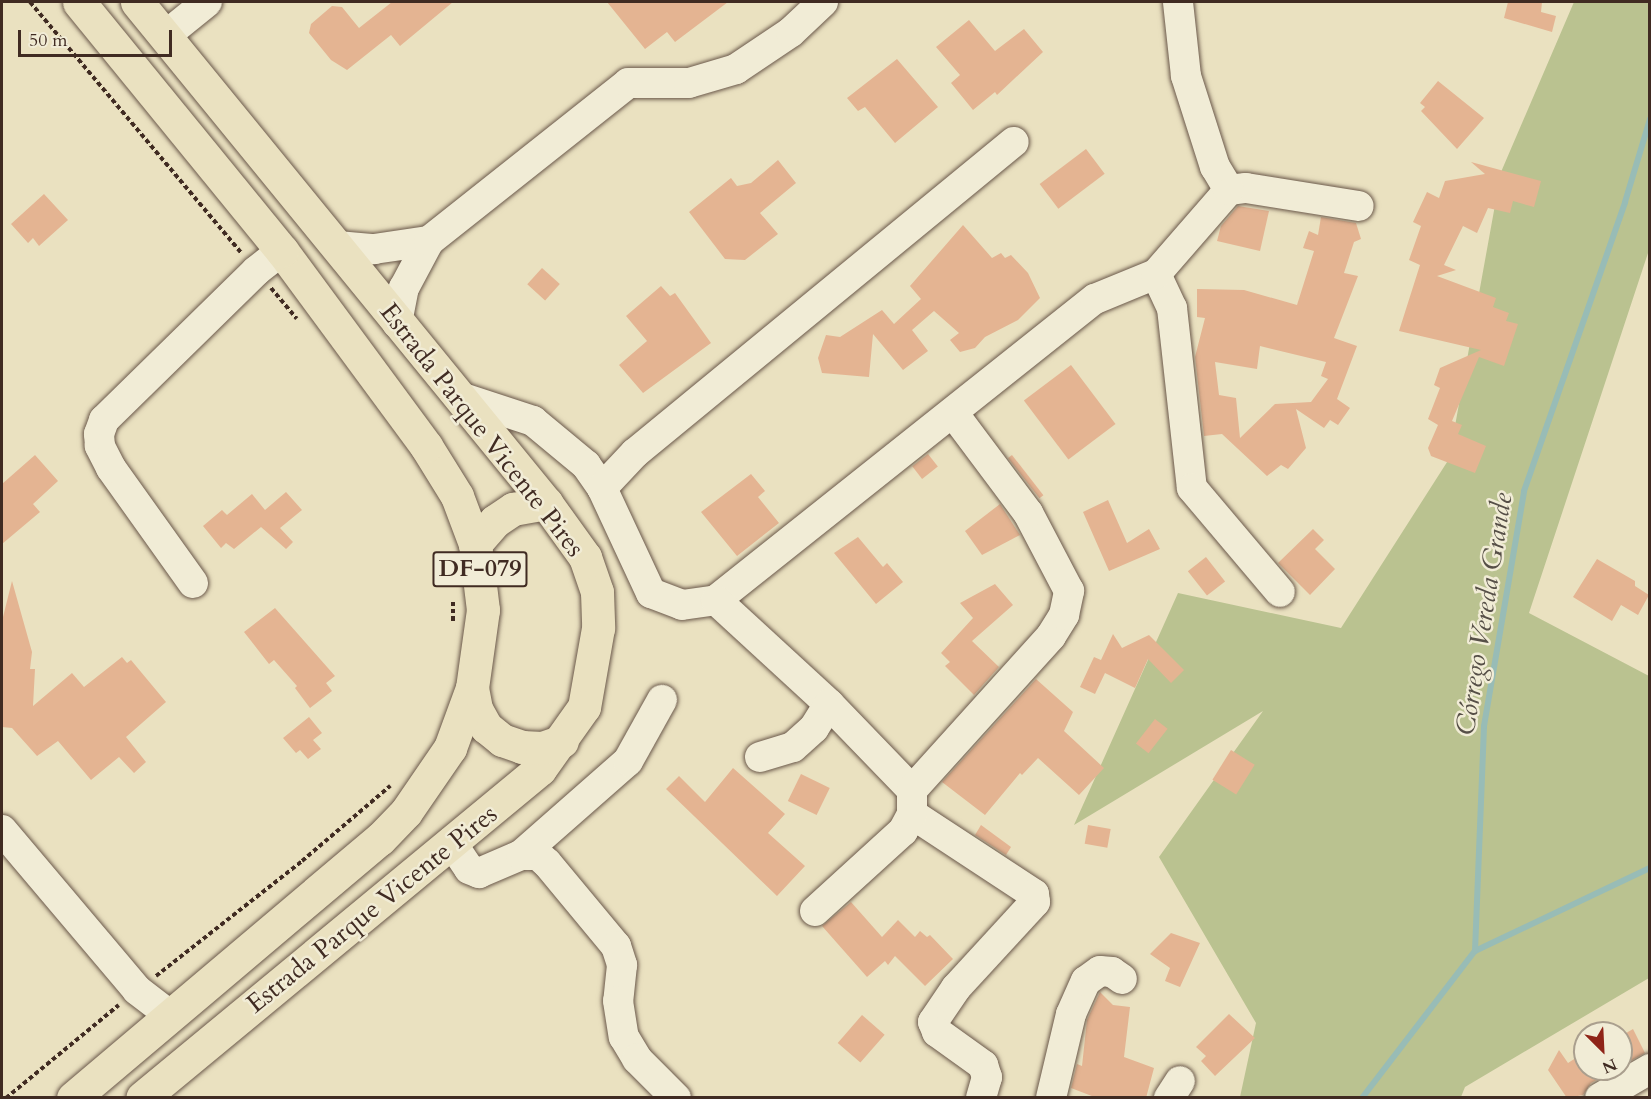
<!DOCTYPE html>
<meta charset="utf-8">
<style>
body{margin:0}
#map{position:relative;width:1651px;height:1099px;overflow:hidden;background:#eae1c0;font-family:Cardo,serif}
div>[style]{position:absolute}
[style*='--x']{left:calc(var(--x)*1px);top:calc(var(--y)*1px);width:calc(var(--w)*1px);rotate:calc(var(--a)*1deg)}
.green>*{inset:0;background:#bac290}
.stream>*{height:6px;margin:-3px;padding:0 3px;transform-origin:3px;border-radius:3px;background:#98bcb6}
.building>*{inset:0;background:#e4b492;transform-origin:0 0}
.path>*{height:4px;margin-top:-2px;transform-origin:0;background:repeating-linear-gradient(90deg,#402b22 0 4.5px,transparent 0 7.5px)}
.roads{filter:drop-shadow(0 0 2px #6a584a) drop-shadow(0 0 2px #6a584a)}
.minor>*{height:30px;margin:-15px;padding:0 15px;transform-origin:15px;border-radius:15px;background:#f1ecd6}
.major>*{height:33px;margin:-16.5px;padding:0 16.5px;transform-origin:16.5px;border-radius:16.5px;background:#eae1c0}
span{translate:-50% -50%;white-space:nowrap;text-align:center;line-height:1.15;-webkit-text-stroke:5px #f1ecd6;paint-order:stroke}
.shield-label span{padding:2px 4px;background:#f1ecd6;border:2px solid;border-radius:4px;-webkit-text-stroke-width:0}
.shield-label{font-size:24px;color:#402b22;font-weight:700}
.street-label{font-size:26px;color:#402b22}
.water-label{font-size:27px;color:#564f47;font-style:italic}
.frame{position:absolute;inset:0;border:3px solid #402b22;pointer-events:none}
.north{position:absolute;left:1573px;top:1021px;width:60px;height:60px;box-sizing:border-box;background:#f1ecd6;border:2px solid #aa9f8e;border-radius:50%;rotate:156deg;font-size:16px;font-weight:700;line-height:24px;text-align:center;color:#402b22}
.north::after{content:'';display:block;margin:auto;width:21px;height:27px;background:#8f2418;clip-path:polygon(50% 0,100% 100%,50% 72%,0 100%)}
.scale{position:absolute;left:18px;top:30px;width:154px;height:27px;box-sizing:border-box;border:3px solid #402b22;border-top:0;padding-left:8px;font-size:18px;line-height:21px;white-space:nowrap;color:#402b22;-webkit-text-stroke:4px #f1ecd6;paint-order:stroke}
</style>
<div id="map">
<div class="green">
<i style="clip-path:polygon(1574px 2px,1649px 2px,1649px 250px,1529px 613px,1649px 676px,1649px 978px,1465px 1087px,1461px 1097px,1240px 1097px,1256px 1023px,1159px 857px,1263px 711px,1074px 825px,1178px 593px,1341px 628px,1449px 459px,1501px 172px)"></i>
</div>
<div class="stream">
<i style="--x:1475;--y:951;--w:194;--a:-25.4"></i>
<i style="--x:1362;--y:1098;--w:185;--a:-52.5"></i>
<i style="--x:1475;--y:951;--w:225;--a:-87.7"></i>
<i style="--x:1484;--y:726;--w:238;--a:-80.3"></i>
<i style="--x:1524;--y:491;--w:306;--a:-70.7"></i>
<i style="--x:1625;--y:202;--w:87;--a:-73.2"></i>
</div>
<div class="building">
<i style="clip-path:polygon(392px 2px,453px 2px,400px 46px,391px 35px,347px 70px,331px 60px,309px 33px,311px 24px,332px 6px,342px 7px,359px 28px)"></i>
<i style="clip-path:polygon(607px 2px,728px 2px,675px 42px,667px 32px,645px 49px)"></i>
<i style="clip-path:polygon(1508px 2px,1542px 2px,1541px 12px,1556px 16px,1552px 32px,1504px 18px)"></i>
<i style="clip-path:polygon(969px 20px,995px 51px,1024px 29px,1043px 52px,997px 95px,995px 92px,973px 110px,951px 83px,960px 75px,936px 47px)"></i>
<i style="clip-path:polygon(897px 59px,938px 107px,895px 143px,865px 107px,858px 111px,847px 98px)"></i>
<i style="clip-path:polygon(1438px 81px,1484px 118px,1457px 149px,1421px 111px,1425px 107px,1420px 103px)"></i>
<i style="left:1086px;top:149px;width:31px;height:58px;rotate:53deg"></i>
<i style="clip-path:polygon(778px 160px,796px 183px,760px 213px,778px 234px,745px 260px,725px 259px,689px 212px,731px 178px,737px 186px,751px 183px)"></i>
<i style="clip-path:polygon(1471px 162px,1541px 181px,1534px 207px,1513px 201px,1510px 213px,1488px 208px,1477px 233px,1463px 226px,1444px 265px,1456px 270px,1437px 276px,1496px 298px,1493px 307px,1509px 313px,1506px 321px,1518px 324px,1504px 366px,1479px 357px,1452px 421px,1462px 425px,1458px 434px,1486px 446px,1475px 473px,1431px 456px,1428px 448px,1438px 425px,1428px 419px,1440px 388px,1434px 385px,1440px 368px,1481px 350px,1399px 331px,1420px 265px,1409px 260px,1421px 226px,1413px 222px,1427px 192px,1439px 198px,1445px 181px,1485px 174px)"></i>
<i style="clip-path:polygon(44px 194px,68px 220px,39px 246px,33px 238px,28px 243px,11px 224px)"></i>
<i style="clip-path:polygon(1238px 206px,1269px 211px,1260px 251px,1217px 241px,1221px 226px)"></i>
<i style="clip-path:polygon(evenodd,1321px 217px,1356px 223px,1361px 239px,1354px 242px,1344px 273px,1358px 276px,1334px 338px,1357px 346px,1337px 399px,1350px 408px,1338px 425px,1330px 420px,1324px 428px,1296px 409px,1306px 448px,1288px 469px,1281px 465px,1267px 476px,1222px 434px,1204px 436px,1195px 357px,1205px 318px,1197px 317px,1197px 289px,1244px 290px,1297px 305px,1314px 251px,1303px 248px,1309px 231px,1318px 235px,1321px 217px,1260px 346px,1326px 362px,1321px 376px,1328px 379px,1311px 402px,1275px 404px,1240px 438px,1236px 398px,1219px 395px,1215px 362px,1257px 369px,1260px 346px)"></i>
<i style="clip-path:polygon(963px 225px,992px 258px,1001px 253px,1005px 258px,1011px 255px,1028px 273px,1040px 298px,1018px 320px,985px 337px,975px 348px,960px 352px,950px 340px,959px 333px,934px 311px,912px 330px,928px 351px,903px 370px,873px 334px,869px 377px,822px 373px,818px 358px,826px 335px,840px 337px,882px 310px,894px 324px,921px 299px,910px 286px)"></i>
<i style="left:542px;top:268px;width:24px;height:22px;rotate:42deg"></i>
<i style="clip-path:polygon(661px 286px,670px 296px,675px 293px,711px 343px,643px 393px,619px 365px,647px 341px,626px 316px)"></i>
<i style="left:1071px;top:365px;width:74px;height:59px;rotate:53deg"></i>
<i style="left:928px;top:454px;width:16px;height:20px;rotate:52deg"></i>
<i style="clip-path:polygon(35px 455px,58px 481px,33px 504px,40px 512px,2px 544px,2px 484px)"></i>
<i style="left:1012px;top:455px;width:51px;height:5px;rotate:52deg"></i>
<i style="clip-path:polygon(751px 474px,765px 491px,758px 497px,779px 523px,737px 556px,701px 512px)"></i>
<i style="clip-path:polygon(286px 492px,302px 510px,280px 528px,293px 542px,286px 549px,261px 527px,234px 549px,226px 543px,221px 548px,203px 526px,222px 510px,227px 515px,252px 494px,265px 510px)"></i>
<i style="clip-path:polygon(1108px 500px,1127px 543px,1149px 529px,1160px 549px,1109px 571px,1083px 512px)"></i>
<i style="clip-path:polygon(1000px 504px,1020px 535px,982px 555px,965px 531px)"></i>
<i style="clip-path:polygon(1313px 529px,1324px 540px,1315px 549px,1335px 569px,1310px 595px,1278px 563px)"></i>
<i style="clip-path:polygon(858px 537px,883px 567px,887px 563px,903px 582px,876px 604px,834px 553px)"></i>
<i style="left:1206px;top:557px;width:31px;height:23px;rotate:52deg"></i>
<i style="clip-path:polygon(1597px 559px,1635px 581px,1635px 586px,1649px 595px,1638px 615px,1621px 605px,1612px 621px,1573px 597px)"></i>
<i style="clip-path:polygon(12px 581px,32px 652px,30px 669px,35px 669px,33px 706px,72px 673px,84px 687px,122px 657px,127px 663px,131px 660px,166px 702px,126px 737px,146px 762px,134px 773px,119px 757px,91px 780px,58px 741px,37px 756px,12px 728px,2px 727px,2px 621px)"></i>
<i style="clip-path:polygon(995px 584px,1013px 605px,972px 641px,999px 667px,974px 695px,945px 666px,950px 662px,941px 653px,973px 618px,960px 603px)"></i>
<i style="clip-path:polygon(275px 608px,335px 676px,326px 683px,332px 691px,310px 708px,295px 688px,297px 686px,274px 660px,269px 664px,244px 632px)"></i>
<i style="clip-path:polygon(1113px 634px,1122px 648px,1149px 635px,1184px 670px,1171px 683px,1148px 659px,1135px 688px,1105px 673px,1095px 694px,1080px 687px,1094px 657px,1101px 660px)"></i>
<i style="clip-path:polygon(1036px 679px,1073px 712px,1064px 731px,1104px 768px,1079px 795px,1038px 758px,1022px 775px,1020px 773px,985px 815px,942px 782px)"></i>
<i style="clip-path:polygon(309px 717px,322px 733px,313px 740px,321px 749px,308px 759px,300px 750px,296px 753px,283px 738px)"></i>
<i style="left:1155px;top:719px;width:16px;height:31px;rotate:38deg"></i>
<i style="left:1231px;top:750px;width:28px;height:35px;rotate:32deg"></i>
<i style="clip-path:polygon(733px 768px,785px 814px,768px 833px,805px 866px,777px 896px,666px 789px,679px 776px,705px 802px)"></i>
<i style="left:801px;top:774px;width:32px;height:30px;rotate:26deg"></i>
<i style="clip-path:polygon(981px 825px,1011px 847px,1006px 855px,975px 835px)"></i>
<i style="left:1088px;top:825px;width:23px;height:19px;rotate:10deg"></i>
<i style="clip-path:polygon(851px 902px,882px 937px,898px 920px,915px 937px,920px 931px,927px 937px,930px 935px,953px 959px,925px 986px,895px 956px,888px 965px,885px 961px,867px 977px,822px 926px)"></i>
<i style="clip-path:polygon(1171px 933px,1200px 943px,1180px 987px,1165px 981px,1170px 968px,1150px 954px)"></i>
<i style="clip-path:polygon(1100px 992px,1113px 1005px,1130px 1007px,1124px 1057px,1154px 1068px,1146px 1098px,1097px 1098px,1071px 1088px,1077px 1064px,1082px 1066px,1087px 1020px)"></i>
<i style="clip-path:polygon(1229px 1014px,1255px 1038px,1215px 1076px,1201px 1061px,1206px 1056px,1196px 1047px)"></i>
<i style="left:862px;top:1015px;width:30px;height:37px;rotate:41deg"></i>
<i style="clip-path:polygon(1633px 1029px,1645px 1053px,1621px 1066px,1621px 1036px)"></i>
<i style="clip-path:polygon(1559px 1050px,1568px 1063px,1585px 1052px,1585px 1069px,1616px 1069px,1591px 1083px,1583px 1095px,1567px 1098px,1548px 1070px)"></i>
</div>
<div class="path">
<i style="--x:30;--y:2;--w:328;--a:49.9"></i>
<i style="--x:271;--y:288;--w:40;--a:50"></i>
<i style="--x:453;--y:621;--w:19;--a:-90"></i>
<i style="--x:156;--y:976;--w:186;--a:-38.2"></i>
<i style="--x:302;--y:861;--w:116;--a:-40.4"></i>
<i style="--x:6;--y:1098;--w:146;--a:-39.5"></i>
</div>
<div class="roads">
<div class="minor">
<i style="--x:165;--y:36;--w:54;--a:-39"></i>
<i style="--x:1229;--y:190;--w:17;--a:-7"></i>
<i style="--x:1246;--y:188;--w:114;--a:9.1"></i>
<i style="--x:337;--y:246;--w:37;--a:5"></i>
<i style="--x:374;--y:249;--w:56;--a:-8.3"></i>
<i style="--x:1156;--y:274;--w:38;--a:65"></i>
<i style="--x:1172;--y:308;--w:181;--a:83.7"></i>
<i style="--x:1192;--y:488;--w:136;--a:49.8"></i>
<i style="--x:397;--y:323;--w:36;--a:-79"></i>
<i style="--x:404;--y:288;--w:53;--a:-62"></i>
<i style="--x:429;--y:241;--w:254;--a:-38.4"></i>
<i style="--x:628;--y:83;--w:61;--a:0"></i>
<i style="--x:689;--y:83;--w:49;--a:-16.6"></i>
<i style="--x:736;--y:69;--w:66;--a:-33.9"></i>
<i style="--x:791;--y:32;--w:44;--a:-43.2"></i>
<i style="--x:460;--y:397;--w:77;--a:18.2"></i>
<i style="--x:533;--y:421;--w:69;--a:39.7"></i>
<i style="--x:586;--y:465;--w:28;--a:55"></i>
<i style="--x:602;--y:488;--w:116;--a:65"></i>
<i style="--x:651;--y:593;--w:33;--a:21"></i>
<i style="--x:682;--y:605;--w:34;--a:-8"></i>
<i style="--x:716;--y:600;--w:484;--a:-38.5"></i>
<i style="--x:1095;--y:299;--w:66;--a:-22.3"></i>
<i style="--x:1156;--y:274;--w:111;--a:-49"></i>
<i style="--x:1229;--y:190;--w:27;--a:-121"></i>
<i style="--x:1215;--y:167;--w:96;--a:-107.7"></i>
<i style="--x:1186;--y:76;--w:74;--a:-96.2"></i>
<i style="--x:602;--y:488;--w:48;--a:-46.7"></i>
<i style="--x:635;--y:453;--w:490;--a:-39.4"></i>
<i style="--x:193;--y:583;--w:141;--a:-125.5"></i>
<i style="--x:111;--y:468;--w:25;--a:-117"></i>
<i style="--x:100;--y:446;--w:12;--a:-95"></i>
<i style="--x:99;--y:434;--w:15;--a:-70"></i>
<i style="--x:104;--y:420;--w:213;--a:-44.4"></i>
<i style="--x:256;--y:271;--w:33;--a:-38"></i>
<i style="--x:716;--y:600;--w:154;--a:42.6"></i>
<i style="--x:829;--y:704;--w:120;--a:46"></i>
<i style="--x:760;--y:757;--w:34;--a:-17"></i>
<i style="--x:793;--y:747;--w:28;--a:-42"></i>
<i style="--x:814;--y:728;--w:28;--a:-58"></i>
<i style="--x:912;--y:814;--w:146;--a:33.3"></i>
<i style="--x:1034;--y:894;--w:8;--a:83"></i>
<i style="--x:1035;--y:902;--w:117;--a:132.6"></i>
<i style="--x:956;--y:988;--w:41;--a:124.1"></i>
<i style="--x:933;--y:1022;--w:11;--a:68"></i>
<i style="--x:937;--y:1032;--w:57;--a:35.7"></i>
<i style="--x:983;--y:1065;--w:13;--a:72"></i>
<i style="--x:987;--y:1077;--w:22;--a:106"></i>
<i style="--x:2;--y:830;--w:209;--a:49.8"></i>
<i style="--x:137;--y:990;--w:43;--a:37.4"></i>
<i style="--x:451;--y:842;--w:32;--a:56"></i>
<i style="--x:469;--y:869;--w:11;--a:22"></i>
<i style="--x:479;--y:873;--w:46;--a:-23.2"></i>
<i style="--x:521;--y:855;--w:17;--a:0"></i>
<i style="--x:538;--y:855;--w:12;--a:42"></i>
<i style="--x:547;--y:863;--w:108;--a:50.3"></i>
<i style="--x:616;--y:946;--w:20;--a:72"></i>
<i style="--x:622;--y:965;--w:36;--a:96"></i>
<i style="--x:618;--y:1001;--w:36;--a:81"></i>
<i style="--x:624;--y:1037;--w:26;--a:59"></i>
<i style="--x:637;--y:1059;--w:55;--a:45"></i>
<i style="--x:521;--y:855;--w:142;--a:-41.3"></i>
<i style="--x:628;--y:761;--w:70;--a:-60.9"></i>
<i style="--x:815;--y:911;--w:119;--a:-42.3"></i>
<i style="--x:903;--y:831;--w:19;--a:-62"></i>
<i style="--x:912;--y:814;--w:24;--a:-90"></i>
<i style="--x:912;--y:790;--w:207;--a:-47.9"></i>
<i style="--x:1051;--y:636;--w:25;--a:-58"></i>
<i style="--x:1064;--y:615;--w:25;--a:-78"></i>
<i style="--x:1069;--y:591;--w:88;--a:-117.7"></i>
<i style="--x:1028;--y:513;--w:124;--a:-126.8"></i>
<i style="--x:1051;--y:1098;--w:86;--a:-76.6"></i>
<i style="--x:1071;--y:1014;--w:36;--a:-66"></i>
<i style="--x:1086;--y:981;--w:17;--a:-36"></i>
<i style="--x:1100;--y:971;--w:12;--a:5"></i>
<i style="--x:1112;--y:972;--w:12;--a:35"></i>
<i style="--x:1169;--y:1098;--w:20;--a:-57"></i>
<i style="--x:1600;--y:1098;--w:58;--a:-30.1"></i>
</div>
<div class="major">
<i style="--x:137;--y:2;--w:647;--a:50.77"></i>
<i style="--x:546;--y:503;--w:67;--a:54.2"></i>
<i style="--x:585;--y:557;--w:37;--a:71"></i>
<i style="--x:597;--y:592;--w:36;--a:88"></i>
<i style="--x:598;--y:628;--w:80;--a:100"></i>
<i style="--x:584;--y:707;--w:76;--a:125.4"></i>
<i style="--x:540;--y:769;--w:516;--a:140.42"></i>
<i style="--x:475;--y:544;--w:30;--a:-49"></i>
<i style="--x:495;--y:521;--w:22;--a:-34"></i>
<i style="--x:513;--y:509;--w:34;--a:-10"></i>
<i style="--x:472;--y:688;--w:21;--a:79"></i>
<i style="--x:476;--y:709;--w:21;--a:61"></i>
<i style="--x:486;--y:727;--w:21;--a:39"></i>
<i style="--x:502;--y:740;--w:21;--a:19"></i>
<i style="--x:522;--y:747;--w:20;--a:3"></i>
<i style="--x:542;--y:748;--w:21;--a:-19"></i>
<i style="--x:73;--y:1098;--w:402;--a:-40.2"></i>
<i style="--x:380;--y:839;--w:37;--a:-46"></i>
<i style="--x:406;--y:812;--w:78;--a:-55.5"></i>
<i style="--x:450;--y:748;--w:64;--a:-69.9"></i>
<i style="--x:472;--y:688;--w:79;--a:-82"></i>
<i style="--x:483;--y:610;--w:66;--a:-96.9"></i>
<i style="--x:475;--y:544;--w:51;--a:-110.6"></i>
<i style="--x:457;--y:496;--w:59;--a:-121.8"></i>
<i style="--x:426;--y:446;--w:242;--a:-126.4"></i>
<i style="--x:282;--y:251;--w:321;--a:-129.2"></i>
</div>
</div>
<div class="shield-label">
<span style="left:480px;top:569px">DF-079</span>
</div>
<div class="street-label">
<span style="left:482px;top:430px;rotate:52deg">Estrada Parque Vicente Pires</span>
<span style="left:372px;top:909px;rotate:-39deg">Estrada Parque Vicente Pires</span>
</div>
<div class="water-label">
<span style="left:1484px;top:614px;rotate:-81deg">Córrego Vereda Grande</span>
</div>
<div class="frame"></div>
<div class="north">N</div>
<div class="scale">50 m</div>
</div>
